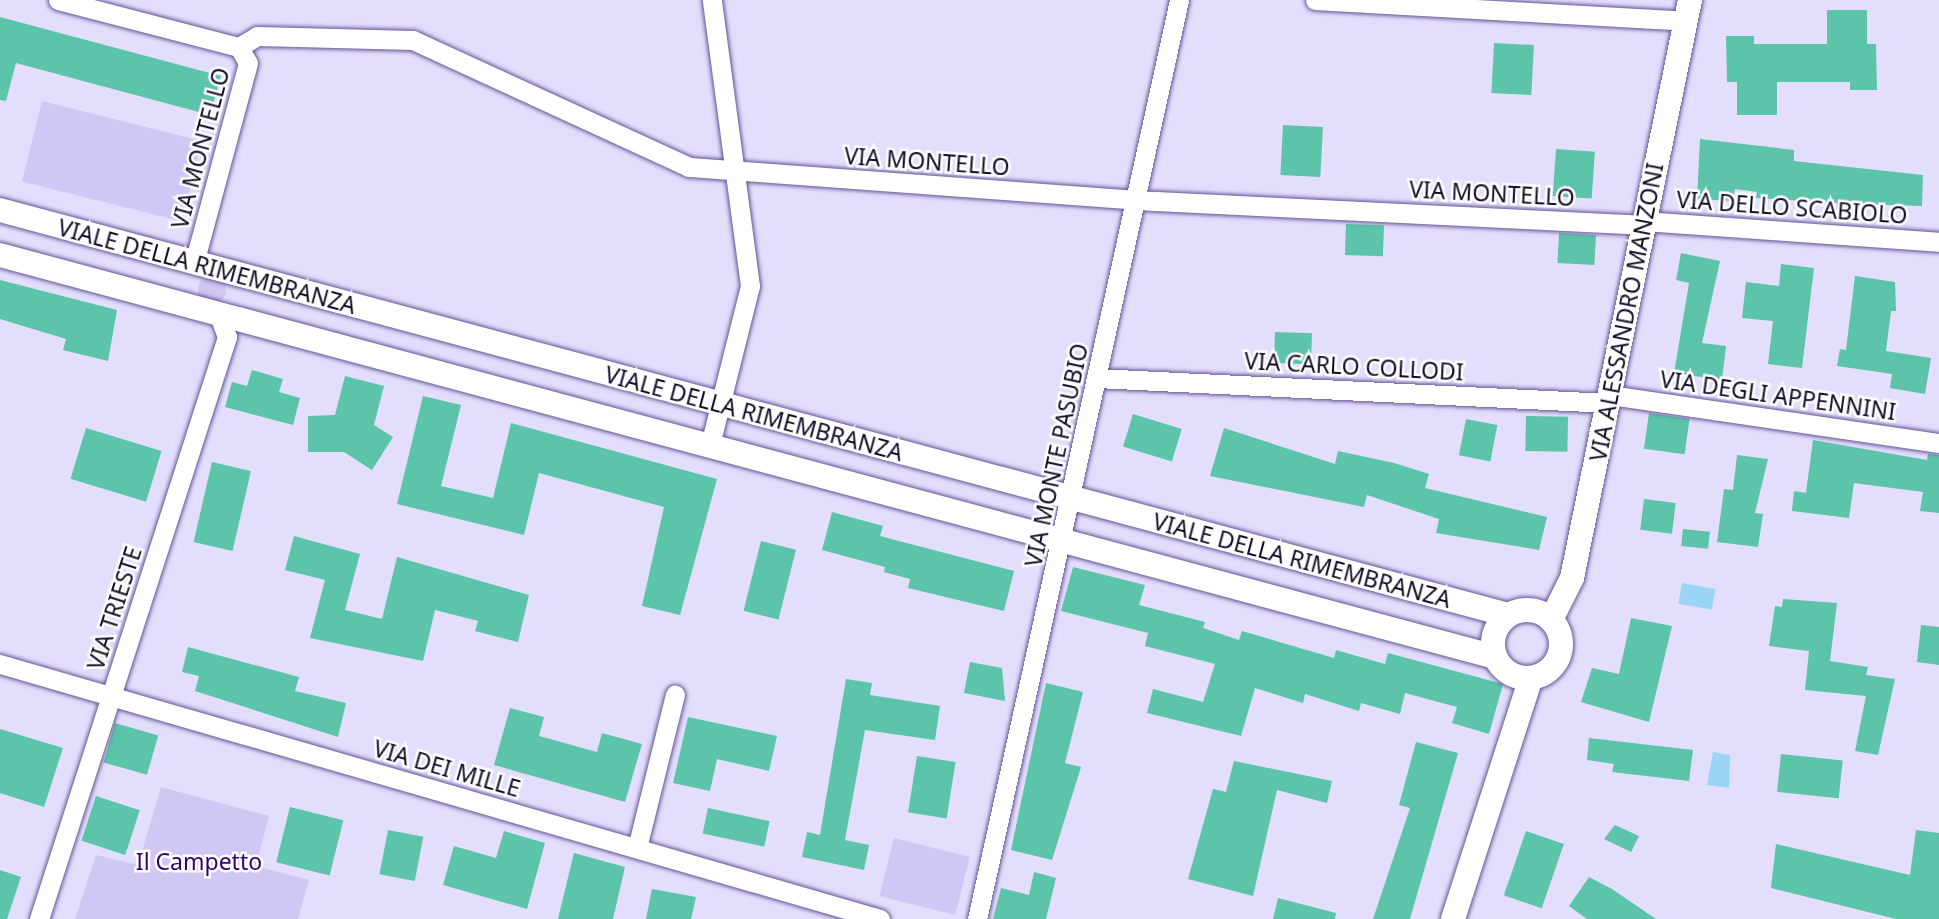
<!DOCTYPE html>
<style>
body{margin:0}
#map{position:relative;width:1939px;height:919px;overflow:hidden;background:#e4defd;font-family:"Noto Sans",sans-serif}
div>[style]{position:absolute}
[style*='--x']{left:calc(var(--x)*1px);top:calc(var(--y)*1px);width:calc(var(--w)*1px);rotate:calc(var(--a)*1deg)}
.green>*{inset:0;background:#d0c7f4;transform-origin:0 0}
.round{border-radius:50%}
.water>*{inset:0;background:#9ad4f6;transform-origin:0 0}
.building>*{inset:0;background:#5bc4a9;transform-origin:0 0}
.roads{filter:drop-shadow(0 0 2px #655396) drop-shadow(0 0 2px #655396)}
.minor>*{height:19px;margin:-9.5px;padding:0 9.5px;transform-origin:9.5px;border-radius:9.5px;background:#fff}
.tertiary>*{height:24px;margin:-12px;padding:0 12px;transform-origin:12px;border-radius:12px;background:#fff}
.tertiary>.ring{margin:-12px;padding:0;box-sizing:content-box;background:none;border:24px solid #fff;border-radius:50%}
span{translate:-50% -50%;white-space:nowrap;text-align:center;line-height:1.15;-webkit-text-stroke:5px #fff;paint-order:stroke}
.street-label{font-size:23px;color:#140c26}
.park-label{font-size:23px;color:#33006d}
</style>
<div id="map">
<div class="green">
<i style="left:42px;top:101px;width:165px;height:83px;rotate:14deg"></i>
<i class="round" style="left:198px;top:276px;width:28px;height:28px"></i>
<i style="clip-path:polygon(161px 787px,269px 816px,256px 866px,309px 880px,298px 919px,75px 919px,96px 855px,138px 865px)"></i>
<i style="left:894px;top:838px;width:78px;height:60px;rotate:14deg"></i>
</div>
<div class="water">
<i style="left:1682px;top:583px;width:34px;height:21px;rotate:10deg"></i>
<i style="clip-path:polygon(1713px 752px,1730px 755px,1729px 788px,1707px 785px)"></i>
</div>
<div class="building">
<i style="clip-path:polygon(1827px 10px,1867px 10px,1867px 44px,1876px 44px,1877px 90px,1850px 90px,1850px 82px,1777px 82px,1777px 115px,1737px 115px,1737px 82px,1727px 82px,1726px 36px,1754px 36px,1754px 44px,1827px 44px)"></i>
<i style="clip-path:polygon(0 17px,221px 76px,210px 115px,16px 63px,6px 101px,0 100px)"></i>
<i style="left:1494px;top:43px;width:40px;height:50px;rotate:3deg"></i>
<i style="left:1283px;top:125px;width:40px;height:50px;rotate:3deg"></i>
<i style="clip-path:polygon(1700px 139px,1794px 150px,1794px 161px,1923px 175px,1922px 206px,1860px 204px,1859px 212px,1837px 210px,1837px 203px,1756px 198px,1757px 192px,1735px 189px,1732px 201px,1697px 199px)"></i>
<i style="left:1556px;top:149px;width:39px;height:47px;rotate:4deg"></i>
<i style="left:1346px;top:224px;width:38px;height:31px;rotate:2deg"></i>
<i style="left:1559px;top:233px;width:37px;height:30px;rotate:3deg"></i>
<i style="clip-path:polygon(1681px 253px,1720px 261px,1702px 343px,1726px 346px,1722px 380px,1674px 373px,1689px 283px,1676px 280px)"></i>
<i style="clip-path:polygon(1781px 264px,1814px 268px,1802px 368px,1768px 364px,1773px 321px,1742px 318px,1746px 282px,1779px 286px)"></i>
<i style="clip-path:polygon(1855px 276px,1895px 282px,1896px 311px,1891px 311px,1886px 351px,1931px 358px,1925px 394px,1890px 388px,1892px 374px,1837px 366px,1840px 349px,1846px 350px)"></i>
<i style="clip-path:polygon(0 280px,117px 310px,108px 361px,63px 350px,66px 339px,0 319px)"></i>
<i style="left:1275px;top:332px;width:37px;height:31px;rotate:2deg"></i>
<i style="clip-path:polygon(252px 370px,283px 379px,279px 392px,300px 398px,293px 425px,225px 407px,232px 382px,247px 386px)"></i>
<i style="clip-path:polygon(345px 376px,384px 386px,374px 425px,393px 437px,372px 470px,344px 452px,308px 452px,308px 416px,335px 415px)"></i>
<i style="clip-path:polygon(423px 396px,461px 405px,441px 486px,493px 498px,511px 423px,717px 479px,680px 615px,642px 606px,664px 507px,539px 473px,524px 535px,397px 504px)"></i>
<i style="left:1649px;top:413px;width:41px;height:36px;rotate:8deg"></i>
<i style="left:1133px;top:414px;width:51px;height:34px;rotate:17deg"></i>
<i style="left:1526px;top:416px;width:42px;height:35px;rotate:1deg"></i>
<i style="left:1466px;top:419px;width:32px;height:37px;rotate:11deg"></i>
<i style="left:86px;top:428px;width:79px;height:53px;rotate:17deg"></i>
<i style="clip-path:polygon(1224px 428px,1335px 464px,1338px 451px,1394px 463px,1429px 474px,1425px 488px,1547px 517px,1539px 550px,1436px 533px,1439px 519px,1367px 495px,1364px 507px,1210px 476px)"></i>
<i style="clip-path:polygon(1813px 440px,1927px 460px,1928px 454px,1939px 455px,1939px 513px,1920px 511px,1923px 492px,1854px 483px,1849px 518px,1792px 511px,1794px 491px,1806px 493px)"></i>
<i style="clip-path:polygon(1737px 455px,1768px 459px,1755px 513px,1763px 514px,1758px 547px,1717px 542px,1724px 489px,1733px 490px)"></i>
<i style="left:212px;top:462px;width:40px;height:82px;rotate:13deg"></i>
<i style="left:1644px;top:499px;width:32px;height:31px;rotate:7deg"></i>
<i style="clip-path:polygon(832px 512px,883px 526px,880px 536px,1014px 571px,1004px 611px,908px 588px,910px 579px,884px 572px,885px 567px,822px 550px)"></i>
<i style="left:1683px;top:529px;width:27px;height:17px;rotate:6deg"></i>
<i style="clip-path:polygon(294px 536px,360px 554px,345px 610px,382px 619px,397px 557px,529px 595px,518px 642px,475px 631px,478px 621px,435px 610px,423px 661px,310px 638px,325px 580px,285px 570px)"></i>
<i style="left:761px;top:541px;width:36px;height:72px;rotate:14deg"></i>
<i style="clip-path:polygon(1073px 567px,1145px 585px,1139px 605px,1205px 622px,1203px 628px,1239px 640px,1242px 631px,1334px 658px,1336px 650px,1385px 664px,1388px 653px,1503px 684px,1489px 734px,1452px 723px,1457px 707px,1405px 693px,1400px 714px,1361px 703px,1359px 711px,1305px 694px,1303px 703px,1255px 688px,1241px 736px,1147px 713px,1153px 689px,1203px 702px,1215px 664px,1145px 646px,1148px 633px,1061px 611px)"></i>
<i style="clip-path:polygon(1783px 599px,1837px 603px,1830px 661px,1868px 667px,1866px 675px,1895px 679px,1878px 755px,1855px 751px,1866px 696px,1805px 690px,1809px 651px,1769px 646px,1775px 606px,1782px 607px)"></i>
<i style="clip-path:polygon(1631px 618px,1672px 626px,1649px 722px,1581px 702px,1592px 668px,1619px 674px)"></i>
<i style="clip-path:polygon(1921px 625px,1939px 627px,1939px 665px,1917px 662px)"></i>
<i style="clip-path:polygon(188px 647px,299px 677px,295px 691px,346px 703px,338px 737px,195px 691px,199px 676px,182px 672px)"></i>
<i style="clip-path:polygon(970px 662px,1002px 668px,1005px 701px,964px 693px)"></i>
<i style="clip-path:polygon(846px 679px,872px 683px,870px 695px,940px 706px,935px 740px,865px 730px,845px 840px,869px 845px,864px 870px,802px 857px,807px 832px,820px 835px)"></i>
<i style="clip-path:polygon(1046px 683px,1083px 692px,1065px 763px,1081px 767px,1052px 860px,1011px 850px)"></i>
<i style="clip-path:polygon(510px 708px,544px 717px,539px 736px,597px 752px,602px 733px,642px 744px,625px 802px,494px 765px)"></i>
<i style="clip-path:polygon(688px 717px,777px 736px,769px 771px,717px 759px,710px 791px,673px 783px)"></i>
<i style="left:115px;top:723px;width:45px;height:41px;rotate:16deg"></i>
<i style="clip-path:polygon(0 729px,63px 748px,44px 807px,0 793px)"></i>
<i style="clip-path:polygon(1589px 738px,1693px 750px,1689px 781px,1612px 772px,1614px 764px,1587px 760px)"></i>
<i style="clip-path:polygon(1416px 742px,1458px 753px,1410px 919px,1373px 919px,1410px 808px,1399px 805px)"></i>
<i style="left:1781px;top:754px;width:62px;height:38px;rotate:6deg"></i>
<i style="left:917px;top:756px;width:39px;height:57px;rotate:9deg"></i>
<i style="clip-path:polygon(1234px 761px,1332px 781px,1327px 803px,1277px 790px,1253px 896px,1188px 879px,1213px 789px,1226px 792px)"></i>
<i style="left:96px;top:796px;width:46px;height:47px;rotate:18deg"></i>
<i style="left:290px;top:807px;width:55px;height:57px;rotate:14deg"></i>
<i style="left:708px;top:808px;width:63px;height:26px;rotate:12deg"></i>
<i style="clip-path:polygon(1615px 825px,1639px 836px,1631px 852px,1604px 839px)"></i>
<i style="left:388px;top:830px;width:36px;height:45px;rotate:11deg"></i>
<i style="clip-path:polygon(1916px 830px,1939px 833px,1939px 919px,1896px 919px,1771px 888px,1776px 844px,1910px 875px)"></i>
<i style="clip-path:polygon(504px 831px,545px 843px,527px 909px,443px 885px,454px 846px,496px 858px)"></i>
<i style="left:1526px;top:831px;width:40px;height:68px;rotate:19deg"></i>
<i style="clip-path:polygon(574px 853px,625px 867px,613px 919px,558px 919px)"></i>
<i style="clip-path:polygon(0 870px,21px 877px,7px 919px,0 919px)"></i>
<i style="clip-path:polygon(1034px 872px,1056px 878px,1046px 919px,993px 919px,1001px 888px,1029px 895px)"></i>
<i style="clip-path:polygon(1589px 877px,1612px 889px,1656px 919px,1587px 919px,1569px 906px)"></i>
<i style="clip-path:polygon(652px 889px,696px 897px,691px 919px,646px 919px)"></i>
<i style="clip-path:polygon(1278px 898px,1336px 913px,1335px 919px,1273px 919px)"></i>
</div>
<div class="roads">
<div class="minor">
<i style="--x:58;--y:0;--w:187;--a:14.6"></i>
<i style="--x:239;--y:47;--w:18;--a:61"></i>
<i style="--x:248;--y:63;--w:207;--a:105.1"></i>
<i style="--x:1315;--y:0;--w:371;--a:3.2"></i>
<i style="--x:239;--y:47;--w:21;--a:-31"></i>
<i style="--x:257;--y:36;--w:156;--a:1.5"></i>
<i style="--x:413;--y:40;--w:304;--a:24.7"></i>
<i style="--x:689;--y:167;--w:467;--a:4.2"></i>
<i style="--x:1155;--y:201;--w:488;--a:2.8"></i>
<i style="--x:1642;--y:221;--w:298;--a:4"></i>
<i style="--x:1096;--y:378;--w:514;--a:2.79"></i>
<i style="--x:1610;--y:395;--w:332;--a:8.3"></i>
<i style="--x:710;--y:445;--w:164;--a:-75.9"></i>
<i style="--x:750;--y:286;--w:289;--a:-97.6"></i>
<i style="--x:0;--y:664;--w:916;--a:16.16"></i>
<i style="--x:637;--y:848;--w:158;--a:-76.1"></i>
<i style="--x:39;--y:919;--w:612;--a:-72.1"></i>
<i style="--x:227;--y:337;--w:27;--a:-110"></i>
<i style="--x:977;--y:919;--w:941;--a:-77.6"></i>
</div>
<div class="tertiary">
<i style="--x:0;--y:210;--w:1561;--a:15.03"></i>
<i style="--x:0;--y:255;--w:1548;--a:15.05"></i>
<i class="ring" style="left:1493px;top:610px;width:44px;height:44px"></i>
<i style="--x:1551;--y:620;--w:47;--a:-63.4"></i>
<i style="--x:1572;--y:578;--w:590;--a:-78.46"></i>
<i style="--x:1453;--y:919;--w:253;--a:-72.1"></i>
</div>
</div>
<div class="street-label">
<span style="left:200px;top:148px;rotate:-75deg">VIA MONTELLO</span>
<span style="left:927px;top:161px;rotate:4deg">VIA MONTELLO</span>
<span style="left:1492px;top:193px;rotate:3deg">VIA MONTELLO</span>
<span style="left:1792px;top:207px;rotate:4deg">VIA DELLO SCABIOLO</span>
<span style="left:207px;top:266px;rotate:15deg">VIALE DELLA RIMEMBRANZA</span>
<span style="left:1626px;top:312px;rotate:-79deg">VIA ALESSANDRO MANZONI</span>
<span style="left:1354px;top:366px;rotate:3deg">VIA CARLO COLLODI</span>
<span style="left:1778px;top:395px;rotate:8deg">VIA DEGLI APPENNINI</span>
<span style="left:754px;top:413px;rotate:15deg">VIALE DELLA RIMEMBRANZA</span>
<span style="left:1056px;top:455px;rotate:-78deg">VIA MONTE PASUBIO</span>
<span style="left:1302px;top:560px;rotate:15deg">VIALE DELLA RIMEMBRANZA</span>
<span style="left:114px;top:608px;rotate:-72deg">VIA TRIESTE</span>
<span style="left:447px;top:768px;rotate:16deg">VIA DEI MILLE</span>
</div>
<div class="park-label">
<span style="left:199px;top:861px">Il Campetto</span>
</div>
</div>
